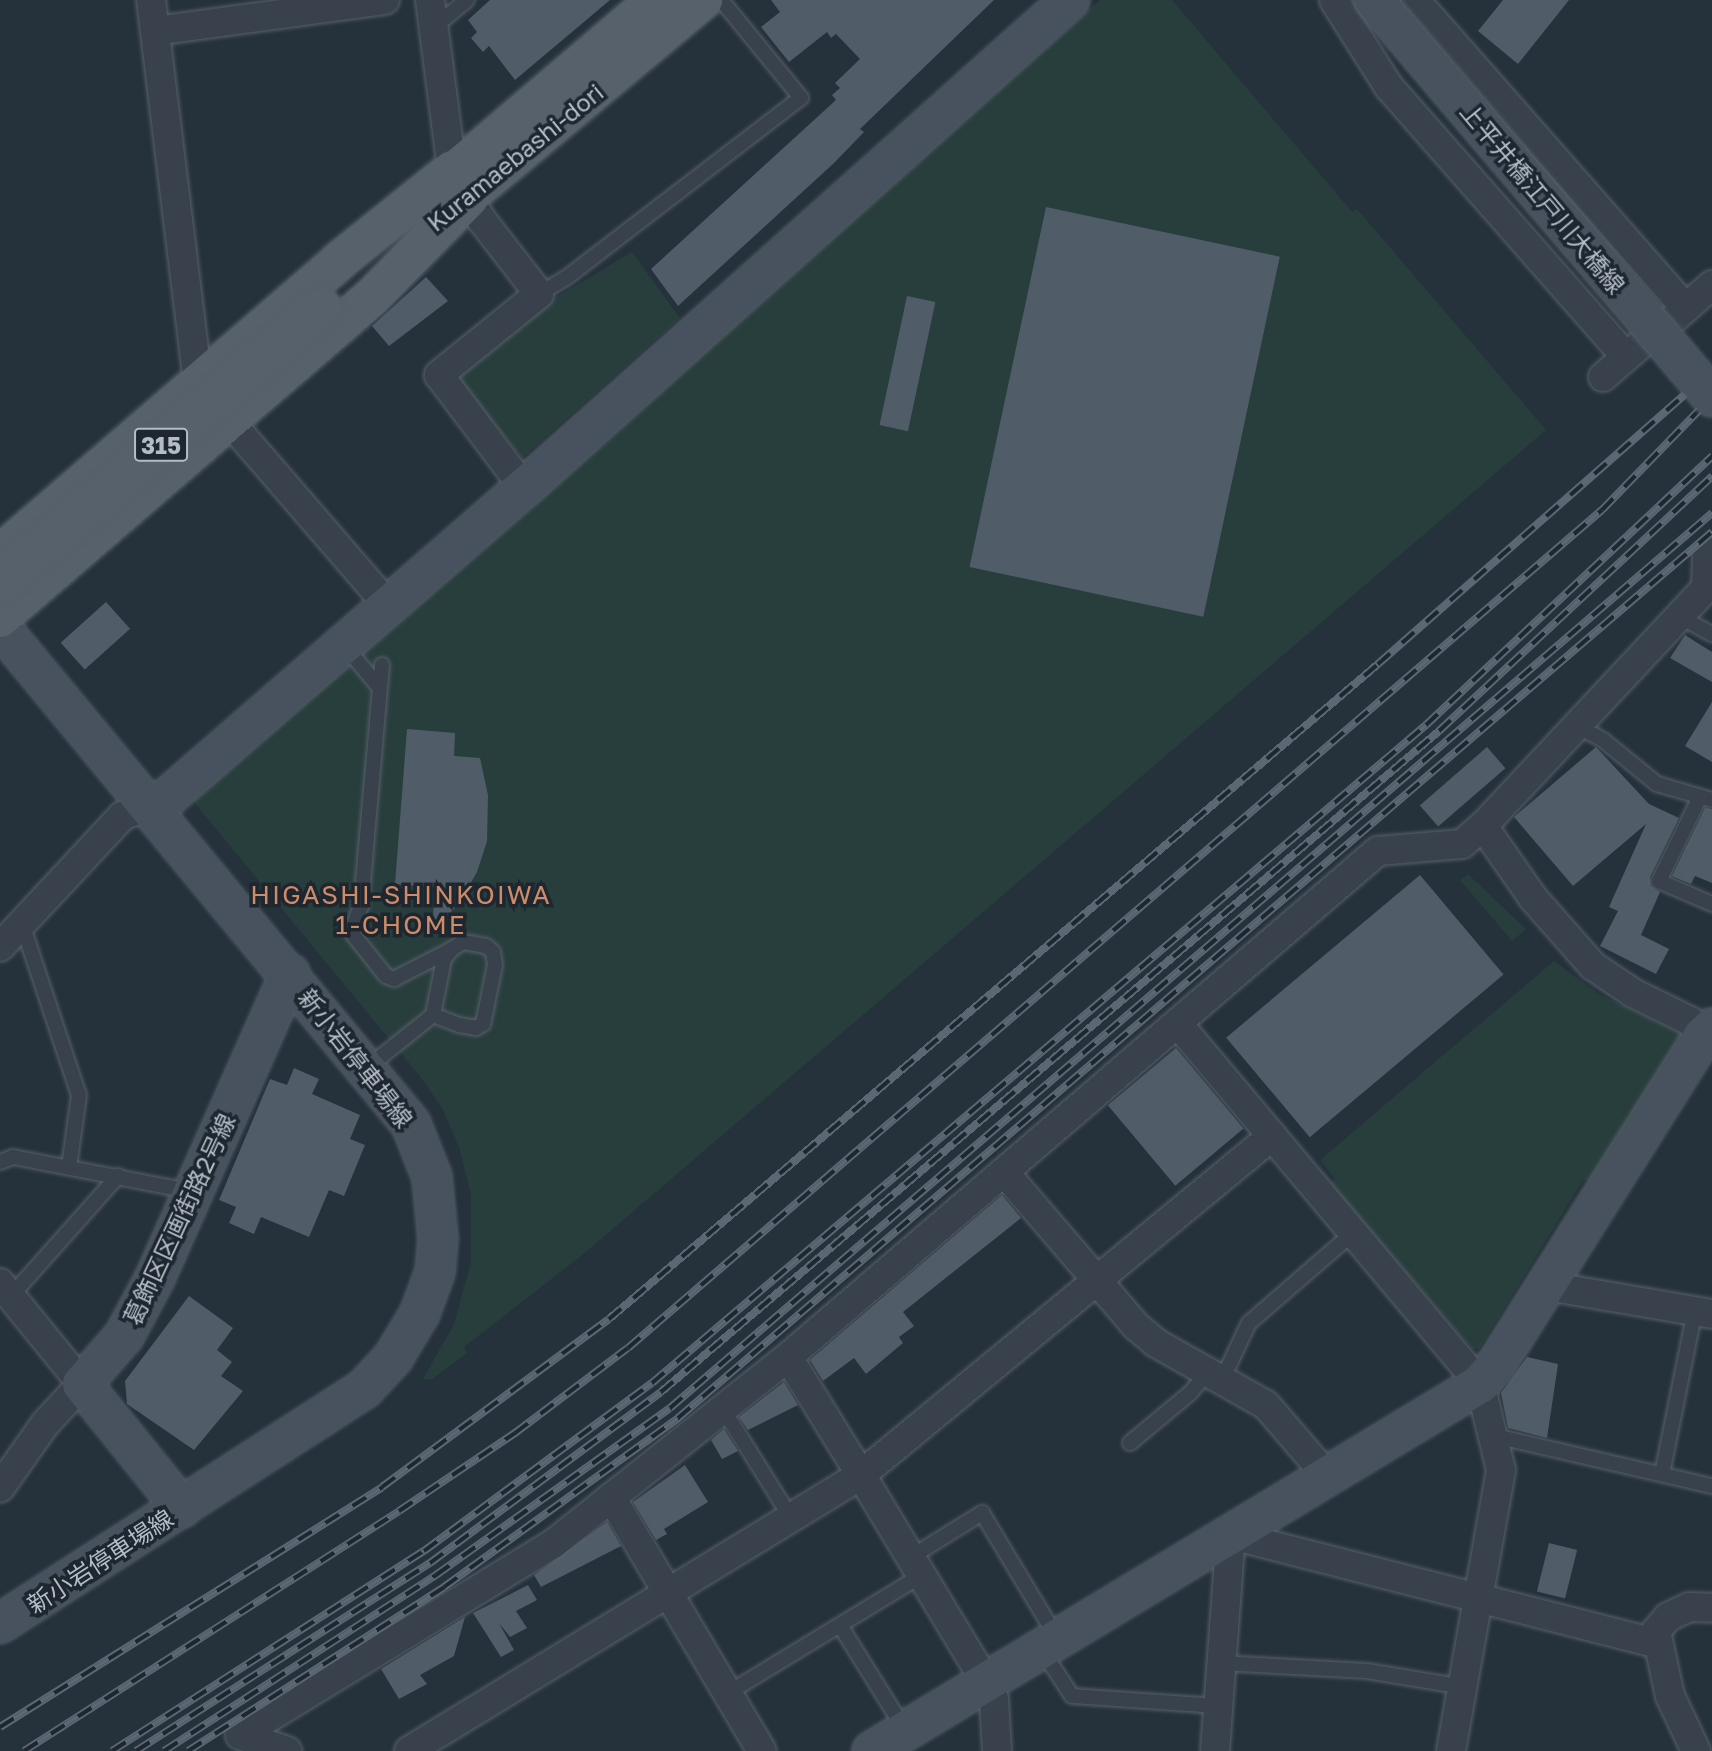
<!DOCTYPE html>
<meta charset="utf-8">
<style>
body{margin:0}
#map{position:relative;width:1712px;height:1751px;overflow:hidden;background:#25313b;font-family:"Golos Text","Noto Sans JP",sans-serif}
div>[style]{position:absolute}
[style*='--x']{left:calc(var(--x)*1px);top:calc(var(--y)*1px);width:calc(var(--w)*1px);rotate:calc(var(--a)*1deg)}
.green>*{inset:0;background:#283e3d}
.building>*{inset:0;background:#505d69;transform-origin:0 0}
.roads{filter:drop-shadow(0 0 2px #57606a) drop-shadow(0 0 2px #57606a)}
.lane>*{height:14px;margin:-7px;padding:0 7px;transform-origin:7px;border-radius:7px;background:#39424c}
.street>*{height:28px;margin:-14px;padding:0 14px;transform-origin:14px;border-radius:14px;background:#39424c}
.secondary>*{height:38px;margin:-19px;padding:0 19px;transform-origin:19px;border-radius:19px;background:#47525e}
.primary>*{height:38px;margin:-19px;padding:0 19px;transform-origin:19px;border-radius:19px;background:#57616b}
.rail>*{height:8px;margin-top:-4px;transform-origin:0;background:repeating-linear-gradient(90deg,#1e2730 0 16px,#5b6772 0 32px);box-sizing:border-box;border-block:2px solid #5b6772}
.bridges{filter:drop-shadow(0 0 2px #57606a) drop-shadow(0 0 2px #57606a)}
.secondary-bridge>*{height:38px;margin:-19px;padding:0 19px;transform-origin:19px;border-radius:19px;background:#47525e}
.primary-bridge>*{height:38px;margin:-19px;padding:0 19px;transform-origin:19px;border-radius:19px;background:#57616b}
span{translate:-50% -50%;white-space:nowrap;text-align:center;line-height:1.15;-webkit-text-stroke:7px #1e2730;paint-order:stroke}
.shield-label span{padding:2px 5px;background:#1e2730;border:2px solid;border-radius:5px;-webkit-text-stroke-width:0}
.shield-label{font-size:23px;color:#b4bdc7;font-weight:700}
.street-label{font-size:24px;color:#b4bdc7}
.neighbourhood-label{font-size:26px;color:#cd8b69;letter-spacing:2px}
</style>
<div id="map">
<div class="green">
<i style="clip-path:polygon(1100px 0,1172px 0,1352px 212px,1357px 209px,1546px 430px,586px 1252px,464px 1347px,467px 1353px,431px 1380px,423px 1379px,454px 1324px,471px 1263px,471px 1195px,459px 1147px,442px 1108px,422px 1079px,193px 801px)"></i>
<i style="clip-path:polygon(632px 252px,680px 318px,522px 458px,454px 375px,535px 310px)"></i>
<i style="clip-path:polygon(1468px 874px,1526px 929px,1512px 941px,1460px 880px)"></i>
<i style="clip-path:polygon(1554px 961px,1599px 994px,1679px 1033px,1682px 1040px,1590px 1180px,1583px 1180px,1479px 1349px,1472px 1349px,1330px 1183px,1335px 1179px,1320px 1160px)"></i>
</div>
<div class="building">
<i style="clip-path:polygon(490px 0,610px 0,515px 80px,489px 46px,483px 52px,471px 38px,477px 32px,468px 20px)"></i>
<i style="clip-path:polygon(771px 0,994px 0,860px 129px,864px 132px,834px 163px,678px 306px,651px 269px,836px 100px,832px 95px,840px 88px,835px 83px,860px 59px,836px 34px,831px 38px,827px 32px,789px 62px,761px 27px,780px 12px)"></i>
<i style="clip-path:polygon(1503px 0,1569px 0,1518px 64px,1478px 31px)"></i>
<i style="left:1046px;top:207px;width:239px;height:368px;rotate:12deg"></i>
<i style="clip-path:polygon(426px 277px,448px 301px,389px 346px,372px 326px)"></i>
<i style="left:907px;top:296px;width:29px;height:132px;rotate:12deg"></i>
<i style="left:106px;top:602px;width:36px;height:61px;rotate:48deg"></i>
<i style="clip-path:polygon(1685px 635px,1712px 652px,1712px 682px,1670px 658px)"></i>
<i style="clip-path:polygon(1712px 702px,1712px 762px,1685px 746px)"></i>
<i style="clip-path:polygon(407px 729px,455px 733px,454px 756px,480px 758px,488px 795px,487px 841px,477px 872px,459px 903px,432px 933px,435px 887px,395px 884px)"></i>
<i style="left:1487px;top:747px;width:28px;height:89px;rotate:49deg"></i>
<i style="clip-path:polygon(1596px 747px,1649px 804px,1679px 818px,1650px 877px,1651px 886px,1660px 892px,1641px 935px,1669px 949px,1656px 974px,1600px 946px,1618px 911px,1609px 907px,1646px 824px,1573px 886px,1514px 817px)"></i>
<i style="clip-path:polygon(1705px 808px,1712px 809px,1712px 883px,1695px 876px,1691px 884px,1672px 876px)"></i>
<i style="left:1420px;top:875px;width:130px;height:253px;rotate:50deg"></i>
<i style="left:1176px;top:1048px;width:105px;height:89px;rotate:50deg"></i>
<i style="clip-path:polygon(294px 1068px,319px 1079px,312px 1094px,360px 1115px,350px 1139px,365px 1145px,344px 1196px,329px 1190px,309px 1237px,261px 1217px,254px 1234px,229px 1223px,236px 1207px,219px 1200px,270px 1079px,287px 1085px)"></i>
<i style="clip-path:polygon(1002px 1195px,1021px 1218px,903px 1312px,914px 1326px,899px 1337px,903px 1343px,866px 1374px,854px 1358px,823px 1381px,810px 1360px)"></i>
<i style="clip-path:polygon(189px 1296px,233px 1328px,217px 1350px,232px 1362px,221px 1376px,243px 1391px,194px 1450px,127px 1404px,125px 1381px)"></i>
<i style="clip-path:polygon(1527px 1357px,1558px 1364px,1547px 1438px,1508px 1428px,1501px 1393px)"></i>
<i style="clip-path:polygon(784px 1382px,798px 1405px,748px 1430px,739px 1417px)"></i>
<i style="clip-path:polygon(724px 1429px,738px 1451px,722px 1459px,711px 1440px)"></i>
<i style="clip-path:polygon(685px 1465px,708px 1502px,664px 1529px,667px 1534px,656px 1540px,633px 1502px)"></i>
<i style="clip-path:polygon(607px 1522px,621px 1546px,541px 1587px,534px 1575px)"></i>
<i style="left:1549px;top:1543px;width:29px;height:50px;rotate:14deg"></i>
<i style="clip-path:polygon(528px 1585px,537px 1600px,516px 1611px,527px 1628px,510px 1637px,499px 1623px,514px 1650px,501px 1657px,473px 1613px)"></i>
<i style="clip-path:polygon(465px 1617px,454px 1656px,420px 1675px,427px 1684px,399px 1699px,381px 1669px)"></i>
</div>
<div class="roads">
<div class="lane">
<i style="--x:433;--y:28;--w:44;--a:-39.5"></i>
<i style="--x:539;--y:294;--w:31;--a:-31"></i>
<i style="--x:566;--y:278;--w:296;--a:-37.5"></i>
<i style="--x:801;--y:98;--w:127;--a:-129.2"></i>
<i style="--x:1679;--y:616;--w:38;--a:29"></i>
<i style="--x:344;--y:645;--w:55;--a:50.2"></i>
<i style="--x:382;--y:665;--w:242;--a:95"></i>
<i style="--x:361;--y:906;--w:28;--a:111"></i>
<i style="--x:351;--y:932;--w:56;--a:51.5"></i>
<i style="--x:386;--y:976;--w:9;--a:21"></i>
<i style="--x:394;--y:979;--w:65;--a:-27.3"></i>
<i style="--x:1575;--y:725;--w:32;--a:28"></i>
<i style="--x:1603;--y:740;--w:70;--a:39.2"></i>
<i style="--x:1657;--y:784;--w:57;--a:16.2"></i>
<i style="--x:1700;--y:797;--w:93;--a:116"></i>
<i style="--x:1659;--y:881;--w:58;--a:23.5"></i>
<i style="--x:22;--y:924;--w:180;--a:71.6"></i>
<i style="--x:79;--y:1095;--w:73;--a:97.9"></i>
<i style="--x:368;--y:1067;--w:83;--a:-38.7"></i>
<i style="--x:433;--y:1015;--w:28;--a:21"></i>
<i style="--x:459;--y:1025;--w:17;--a:10"></i>
<i style="--x:476;--y:1028;--w:8;--a:-30"></i>
<i style="--x:483;--y:1024;--w:60;--a:-78.5"></i>
<i style="--x:495;--y:965;--w:13;--a:-99"></i>
<i style="--x:493;--y:952;--w:9;--a:-139"></i>
<i style="--x:486;--y:946;--w:23;--a:-170"></i>
<i style="--x:463;--y:942;--w:13;--a:148"></i>
<i style="--x:452;--y:949;--w:13;--a:129"></i>
<i style="--x:444;--y:959;--w:57;--a:101.1"></i>
<i style="--x:0;--y:1162;--w:14;--a:-21"></i>
<i style="--x:13;--y:1157;--w:180;--a:10.9"></i>
<i style="--x:11;--y:1296;--w:161;--a:-48.3"></i>
<i style="--x:1222;--y:1380;--w:63;--a:-64.7"></i>
<i style="--x:1249;--y:1323;--w:138;--a:-40.9"></i>
<i style="--x:723;--y:1409;--w:128;--a:58"></i>
<i style="--x:1495;--y:1436;--w:223;--a:13"></i>
<i style="--x:1130;--y:1443;--w:78;--a:-39.8"></i>
<i style="--x:1190;--y:1393;--w:28;--a:-49"></i>
<i style="--x:1662;--y:1474;--w:166;--a:-78.6"></i>
<i style="--x:911;--y:1557;--w:84;--a:-31.8"></i>
<i style="--x:982;--y:1513;--w:146;--a:59"></i>
<i style="--x:841;--y:1627;--w:121;--a:58.1"></i>
<i style="--x:1042;--y:1650;--w:55;--a:56.9"></i>
<i style="--x:1072;--y:1696;--w:146;--a:3.9"></i>
<i style="--x:1221;--y:1663;--w:146;--a:3.1"></i>
<i style="--x:1367;--y:1671;--w:98;--a:9.4"></i>
<i style="--x:728;--y:1693;--w:227;--a:-31.3"></i>
</div>
<div class="street">
<i style="--x:151;--y:0;--w:385;--a:83"></i>
<i style="--x:430;--y:0;--w:171;--a:82.6"></i>
<i style="--x:452;--y:170;--w:57;--a:59.4"></i>
<i style="--x:481;--y:219;--w:95;--a:52.3"></i>
<i style="--x:539;--y:294;--w:129;--a:141"></i>
<i style="--x:439;--y:375;--w:141;--a:53"></i>
<i style="--x:1334;--y:0;--w:103;--a:57.7"></i>
<i style="--x:1389;--y:87;--w:359;--a:48.7"></i>
<i style="--x:1415;--y:0;--w:410;--a:48.7"></i>
<i style="--x:155;--y:31;--w:232;--a:-7.7"></i>
<i style="--x:1672;--y:320;--w:53;--a:-41.2"></i>
<i style="--x:1603;--y:377;--w:49;--a:-40.9"></i>
<i style="--x:230;--y:422;--w:242;--a:49.2"></i>
<i style="--x:1483;--y:826;--w:326;--a:-46.9"></i>
<i style="--x:1706;--y:588;--w:32;--a:-88"></i>
<i style="--x:1707;--y:556;--w:6;--a:-39"></i>
<i style="--x:0;--y:947;--w:179;--a:-47"></i>
<i style="--x:122;--y:816;--w:30;--a:-21"></i>
<i style="--x:1178;--y:1024;--w:470;--a:50"></i>
<i style="--x:1480;--y:1384;--w:89;--a:76.3"></i>
<i style="--x:1501;--y:1470;--w:285;--a:100.1"></i>
<i style="--x:1004;--y:1172;--w:203;--a:49.4"></i>
<i style="--x:1136;--y:1326;--w:26;--a:40"></i>
<i style="--x:1156;--y:1343;--w:126;--a:29.4"></i>
<i style="--x:1266;--y:1405;--w:95;--a:49.3"></i>
<i style="--x:0;--y:1283;--w:130;--a:50.9"></i>
<i style="--x:82;--y:1384;--w:54;--a:132.8"></i>
<i style="--x:45;--y:1424;--w:78;--a:125.1"></i>
<i style="--x:1547;--y:1286;--w:167;--a:9.6"></i>
<i style="--x:788;--y:1357;--w:139;--a:58.3"></i>
<i style="--x:861;--y:1475;--w:533;--a:-39.52"></i>
<i style="--x:611;--y:1497;--w:295;--a:59.3"></i>
<i style="--x:240;--y:1735;--w:367;--a:-31.4"></i>
<i style="--x:553;--y:1544;--w:300;--a:-38.5"></i>
<i style="--x:788;--y:1357;--w:777;--a:-40.62"></i>
<i style="--x:1378;--y:851;--w:84;--a:-4.8"></i>
<i style="--x:1462;--y:844;--w:28;--a:-41"></i>
<i style="--x:1483;--y:826;--w:88;--a:55.2"></i>
<i style="--x:1533;--y:898;--w:91;--a:48.6"></i>
<i style="--x:1593;--y:966;--w:48;--a:34"></i>
<i style="--x:1633;--y:993;--w:64;--a:26.2"></i>
<i style="--x:1690;--y:1021;--w:20;--a:49"></i>
<i style="--x:240;--y:1735;--w:50;--a:18.8"></i>
<i style="--x:409;--y:1751;--w:530;--a:-31.41"></i>
<i style="--x:861;--y:1475;--w:242;--a:58.9"></i>
<i style="--x:986;--y:1682;--w:19;--a:65"></i>
<i style="--x:994;--y:1699;--w:52;--a:86.7"></i>
<i style="--x:1215;--y:1751;--w:217;--a:-85.8"></i>
<i style="--x:1231;--y:1535;--w:441;--a:14.3"></i>
<i style="--x:1696;--y:1751;--w:61;--a:-115.3"></i>
<i style="--x:1670;--y:1696;--w:66;--a:-102.2"></i>
<i style="--x:1656;--y:1631;--w:18;--a:-49"></i>
<i style="--x:1668;--y:1617;--w:23;--a:-25"></i>
<i style="--x:1689;--y:1607;--w:23;--a:2"></i>
</div>
<div class="secondary">
<i style="--x:0;--y:627;--w:645;--a:50.41"></i>
<i style="--x:411;--y:1124;--w:57;--a:68.4"></i>
<i style="--x:432;--y:1177;--w:62;--a:84.5"></i>
<i style="--x:438;--y:1239;--w:33;--a:95"></i>
<i style="--x:435;--y:1272;--w:44;--a:110.1"></i>
<i style="--x:420;--y:1313;--w:52;--a:121"></i>
<i style="--x:393;--y:1358;--w:42;--a:133.1"></i>
<i style="--x:364;--y:1389;--w:433;--a:147.2"></i>
<i style="--x:150;--y:805;--w:18;--a:-22"></i>
<i style="--x:167;--y:798;--w:473;--a:-41"></i>
<i style="--x:524;--y:488;--w:732;--a:-41.79"></i>
<i style="--x:182;--y:1508;--w:159;--a:-128.9"></i>
<i style="--x:82;--y:1384;--w:64;--a:-48.8"></i>
<i style="--x:124;--y:1336;--w:66;--a:-61.9"></i>
<i style="--x:155;--y:1278;--w:333;--a:-66.1"></i>
<i style="--x:872;--y:1751;--w:710;--a:-31.12"></i>
<i style="--x:1480;--y:1384;--w:25;--a:-50"></i>
<i style="--x:1496;--y:1365;--w:389;--a:-57.8"></i>
<i style="--x:1703;--y:1036;--w:12;--a:-42"></i>
</div>
<div class="primary">
<i style="--x:436;--y:187;--w:288;--a:-40.5"></i>
<i style="--x:447;--y:214;--w:334;--a:-39.9"></i>
<i style="--x:0;--y:554;--w:448;--a:-40.8"></i>
<i style="--x:339;--y:261;--w:145;--a:-38.8"></i>
<i style="--x:0;--y:618;--w:491;--a:-40.8"></i>
<i style="--x:372;--y:297;--w:139;--a:-45.6"></i>
</div>
</div>
<div class="rail">
<i style="--x:0;--y:1727;--w:451;--a:-32.1"></i>
<i style="--x:382;--y:1487;--w:282;--a:-36.5"></i>
<i style="--x:609;--y:1319;--w:1010;--a:-40.42"></i>
<i style="--x:1378;--y:664;--w:444;--a:-41.3"></i>
<i style="--x:24;--y:1751;--w:445;--a:-32.6"></i>
<i style="--x:399;--y:1511;--w:140;--a:-33.9"></i>
<i style="--x:515;--y:1433;--w:141;--a:-37"></i>
<i style="--x:628;--y:1348;--w:1285;--a:-40.71"></i>
<i style="--x:1602;--y:510;--w:158;--a:-45.8"></i>
<i style="--x:112;--y:1751;--w:371;--a:-32.7"></i>
<i style="--x:424;--y:1551;--w:283;--a:-36.4"></i>
<i style="--x:652;--y:1383;--w:1016;--a:-40.37"></i>
<i style="--x:1426;--y:725;--w:393;--a:-43.2"></i>
<i style="--x:136;--y:1751;--w:349;--a:-32.6"></i>
<i style="--x:430;--y:1563;--w:287;--a:-36.5"></i>
<i style="--x:661;--y:1392;--w:1021;--a:-40.35"></i>
<i style="--x:1439;--y:731;--w:374;--a:-43"></i>
<i style="--x:164;--y:1751;--w:324;--a:-32.9"></i>
<i style="--x:436;--y:1575;--w:287;--a:-35.5"></i>
<i style="--x:670;--y:1408;--w:1374;--a:-40.66"></i>
<i style="--x:188;--y:1751;--w:304;--a:-32.6"></i>
<i style="--x:444;--y:1587;--w:289;--a:-35.8"></i>
<i style="--x:678;--y:1418;--w:1362;--a:-40.59"></i>
</div>
<div class="bridges">
<div class="secondary-bridge">
<i style="--x:1374;--y:0;--w:521;--a:49.59"></i>
</div>
<div class="primary-bridge">
<i style="--x:0;--y:583;--w:424;--a:-40.6"></i>
</div>
</div>
<div class="shield-label">
<span style="left:161px;top:445px">315</span>
</div>
<div class="street-label">
<span style="left:515px;top:157px;rotate:-39deg">Kuramaebashi-dori</span>
<span style="left:1543px;top:198px;rotate:50deg">上平井橋江戸川大橋線</span>
<span style="left:356px;top:1058px;rotate:52deg">新小岩停車場線</span>
<span style="left:179px;top:1219px;rotate:-65deg">葛飾区区画街路2号線</span>
<span style="left:100px;top:1561px;rotate:-33deg">新小岩停車場線</span>
</div>
<div class="neighbourhood-label">
<span style="left:401px;top:910px">HIGASHI-SHINKOIWA<br>1-CHOME</span>
</div>
</div>
